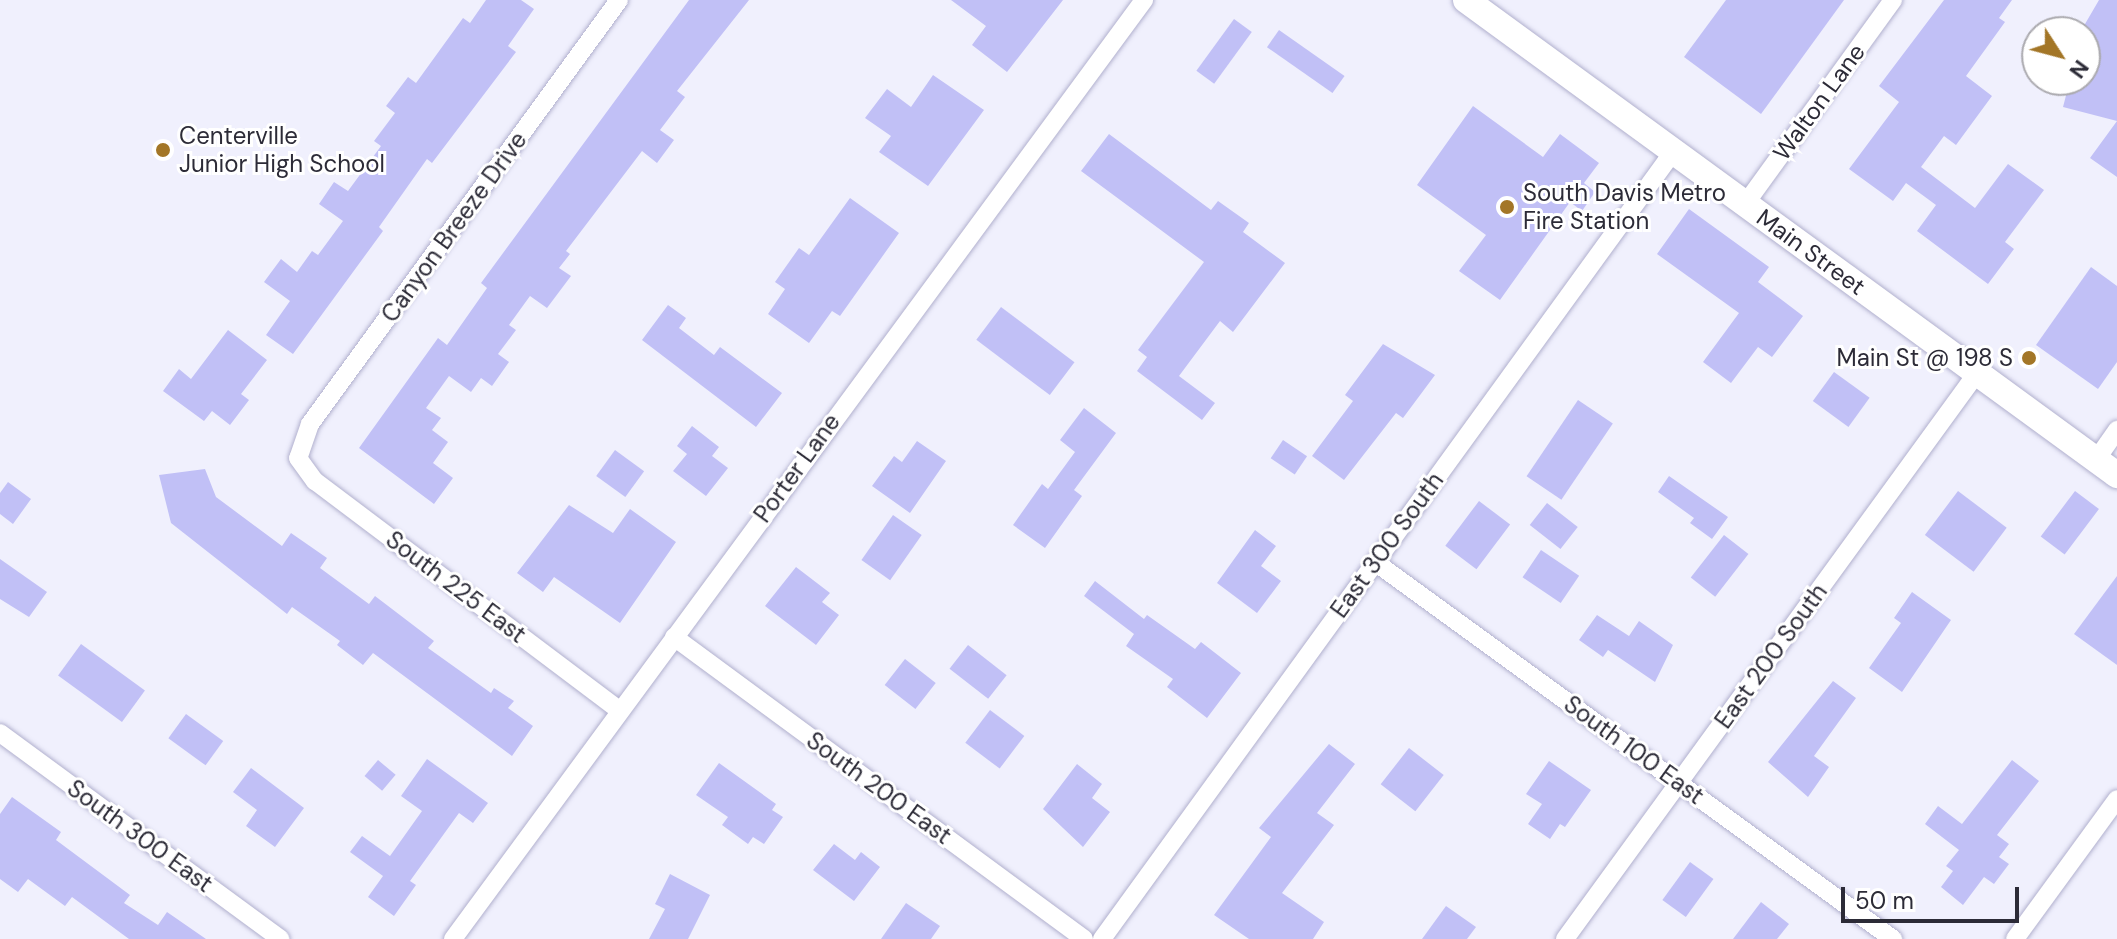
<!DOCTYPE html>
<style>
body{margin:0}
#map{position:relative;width:2117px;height:939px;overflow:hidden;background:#f0f0fd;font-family:"DM Sans",sans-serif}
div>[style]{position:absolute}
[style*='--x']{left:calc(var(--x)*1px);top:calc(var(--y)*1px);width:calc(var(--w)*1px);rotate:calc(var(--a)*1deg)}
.building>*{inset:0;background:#c1c0f6;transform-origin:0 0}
.roads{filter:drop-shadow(0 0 2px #b1b0ce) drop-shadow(0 0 2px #b1b0ce)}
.minor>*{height:18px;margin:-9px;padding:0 9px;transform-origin:9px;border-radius:9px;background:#fff}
.secondary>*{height:26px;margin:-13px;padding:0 13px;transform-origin:13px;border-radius:13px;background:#fff}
.dots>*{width:22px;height:22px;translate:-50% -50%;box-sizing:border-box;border:4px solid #fff;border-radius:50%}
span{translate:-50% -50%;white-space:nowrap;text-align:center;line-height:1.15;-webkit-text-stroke:6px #fff;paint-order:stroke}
.street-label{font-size:24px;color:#2c2b37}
.poi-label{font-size:24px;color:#2c2b37}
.left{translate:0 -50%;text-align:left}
.right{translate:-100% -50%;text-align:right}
.north{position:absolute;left:2021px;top:16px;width:80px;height:80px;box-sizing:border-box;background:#fff;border:2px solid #abaaaf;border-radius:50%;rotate:126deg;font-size:22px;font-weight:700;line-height:32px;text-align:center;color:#2c2b37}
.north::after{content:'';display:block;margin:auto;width:28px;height:36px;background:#a37627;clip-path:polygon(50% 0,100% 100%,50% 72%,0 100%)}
.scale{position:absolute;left:1841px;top:887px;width:178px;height:36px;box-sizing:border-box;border:4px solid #2c2b37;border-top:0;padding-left:10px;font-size:24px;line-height:28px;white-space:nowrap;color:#2c2b37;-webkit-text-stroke:6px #fff;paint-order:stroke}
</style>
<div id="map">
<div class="building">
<i style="clip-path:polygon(486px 0,521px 0,534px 9px,508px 46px,516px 52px,432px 163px,427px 159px,379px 227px,383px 231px,293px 354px,266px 335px,290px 301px,264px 282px,281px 259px,297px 272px,312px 251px,318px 255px,343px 221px,319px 204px,334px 182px,348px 191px,381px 146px,374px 141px,395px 113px,386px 106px,408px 77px,416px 83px,463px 18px,470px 23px)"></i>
<i style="clip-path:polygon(689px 0,749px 0,677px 91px,685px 97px,660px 130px,674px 140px,657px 163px,642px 151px,566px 251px,570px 254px,559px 268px,571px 276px,547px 308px,530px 296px,509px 325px,516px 330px,498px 354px,509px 362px,492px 386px,481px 378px,471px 392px,449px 376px,426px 408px,441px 418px,432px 430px,448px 442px,433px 463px,453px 478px,434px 504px,359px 448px,438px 338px,447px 345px,487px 288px,481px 283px)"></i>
<i style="clip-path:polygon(951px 0,1063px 0,1007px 72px,972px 45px,986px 26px)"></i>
<i style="clip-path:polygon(1726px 0,1844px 0,1761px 114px,1684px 57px)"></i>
<i style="clip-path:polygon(1944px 0,2012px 0,1999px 18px,2005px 22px,1966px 76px,1992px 96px,1956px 145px,1944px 136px,1921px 167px,1975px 208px,2008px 164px,2044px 190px,2005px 242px,2014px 249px,1988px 284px,1917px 231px,1936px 205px,1906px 183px,1893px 201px,1849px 169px,1899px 102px,1879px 86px)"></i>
<i style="clip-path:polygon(2099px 0,2117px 0,2117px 177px,2090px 158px,2117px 121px,2063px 107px,2070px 80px,2085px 80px,2085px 24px)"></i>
<i style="left:1234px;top:19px;width:22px;height:64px;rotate:36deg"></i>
<i style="left:1279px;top:30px;width:80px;height:21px;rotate:35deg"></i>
<i style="clip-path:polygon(933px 75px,984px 110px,928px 186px,879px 152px,891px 136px,865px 118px,887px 89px,911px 107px)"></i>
<i style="clip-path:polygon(1473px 106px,1543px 157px,1560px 134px,1599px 163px,1584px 183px,1595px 192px,1582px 211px,1570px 202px,1500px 300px,1459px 271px,1486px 235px,1417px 185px)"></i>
<i style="clip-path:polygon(1109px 134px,1211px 210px,1218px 201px,1249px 223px,1243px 232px,1285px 263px,1233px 332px,1220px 321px,1179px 376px,1215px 403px,1202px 420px,1137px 371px,1147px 357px,1138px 350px,1204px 262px,1081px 171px)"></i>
<i style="clip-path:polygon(850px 198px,899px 233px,840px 316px,832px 311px,809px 343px,768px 314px,785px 289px,775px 282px,799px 248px,809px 255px)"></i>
<i style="clip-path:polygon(1689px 209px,1769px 267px,1758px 282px,1803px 316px,1772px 357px,1758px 347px,1731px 383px,1703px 362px,1739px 313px,1657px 254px)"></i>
<i style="clip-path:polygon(2091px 267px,2117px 286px,2117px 362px,2098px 389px,2036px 345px)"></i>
<i style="clip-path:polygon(668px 305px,686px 318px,679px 328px,714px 355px,720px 347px,782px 393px,756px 427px,642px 340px)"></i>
<i style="left:1001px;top:307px;width:92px;height:41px;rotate:37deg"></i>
<i style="clip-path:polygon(228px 330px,267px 360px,241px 394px,249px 400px,230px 425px,212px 411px,204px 421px,163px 391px,179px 369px,191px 379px)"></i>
<i style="clip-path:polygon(1383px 344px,1435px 375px,1403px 418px,1396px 413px,1344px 480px,1312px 456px,1353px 401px,1345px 395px)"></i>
<i style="left:1834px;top:372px;width:44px;height:36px;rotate:36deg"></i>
<i style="left:1578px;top:400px;width:42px;height:92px;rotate:34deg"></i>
<i style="clip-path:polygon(1084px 408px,1116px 433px,1074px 490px,1082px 496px,1045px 548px,1013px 525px,1042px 484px,1048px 489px,1075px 452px,1060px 440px)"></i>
<i style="clip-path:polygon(692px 426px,719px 447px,712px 456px,728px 468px,706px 496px,673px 471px,687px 454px,677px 446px)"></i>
<i style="left:1283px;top:440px;width:29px;height:22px;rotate:34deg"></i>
<i style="clip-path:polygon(917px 441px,946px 461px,910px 513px,872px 486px,894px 456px,902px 462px)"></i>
<i style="left:615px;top:450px;width:36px;height:32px;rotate:36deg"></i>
<i style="clip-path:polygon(205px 469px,216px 497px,282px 546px,291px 533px,327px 558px,320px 568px,369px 604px,375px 596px,434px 641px,428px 648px,491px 693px,494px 688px,514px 701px,508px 708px,533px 726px,512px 756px,373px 653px,363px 665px,337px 645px,340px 641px,292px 607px,287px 614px,171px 523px,159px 475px)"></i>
<i style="clip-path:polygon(1669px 476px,1728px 517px,1712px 539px,1690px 523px,1694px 518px,1658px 492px)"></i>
<i style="clip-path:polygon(8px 482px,31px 499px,13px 524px,0 514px,0 493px)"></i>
<i style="left:1958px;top:491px;width:61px;height:55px;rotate:37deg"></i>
<i style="left:2075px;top:491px;width:30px;height:57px;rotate:37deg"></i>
<i style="left:1479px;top:501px;width:39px;height:56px;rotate:37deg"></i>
<i style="left:1547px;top:503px;width:39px;height:28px;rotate:38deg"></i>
<i style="clip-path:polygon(569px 505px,613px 533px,630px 509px,676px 542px,620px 623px,554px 577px,543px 592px,517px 573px)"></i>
<i style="left:893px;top:515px;width:35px;height:55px;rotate:35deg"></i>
<i style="clip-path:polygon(1255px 530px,1276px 546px,1261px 566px,1281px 581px,1257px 613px,1217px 583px)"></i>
<i style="left:1724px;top:535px;width:31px;height:54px;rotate:38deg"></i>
<i style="left:1541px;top:550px;width:46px;height:33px;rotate:34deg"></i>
<i style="clip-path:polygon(0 559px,47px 592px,29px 617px,0 599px)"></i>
<i style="clip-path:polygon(796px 567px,830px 593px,822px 602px,839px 615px,816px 645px,765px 606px)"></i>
<i style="clip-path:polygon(2117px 576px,2117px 665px,2074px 634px)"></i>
<i style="clip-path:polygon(1095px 581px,1144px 619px,1147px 615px,1195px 649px,1201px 642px,1241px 673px,1207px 718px,1167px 687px,1173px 679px,1126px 646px,1134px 634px,1084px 596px)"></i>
<i style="clip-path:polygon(1912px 592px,1951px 620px,1902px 692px,1869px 668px,1901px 623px,1894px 618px)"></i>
<i style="clip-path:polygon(1597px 615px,1629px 636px,1639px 621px,1673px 645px,1655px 682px,1608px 650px,1603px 657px,1579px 640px)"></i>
<i style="left:81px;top:644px;width:79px;height:39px;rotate:36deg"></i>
<i style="left:968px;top:645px;width:49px;height:30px;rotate:38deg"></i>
<i style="left:905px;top:659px;width:39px;height:33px;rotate:38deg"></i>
<i style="clip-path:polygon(1833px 681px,1856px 698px,1814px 756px,1829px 767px,1808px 797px,1768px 762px)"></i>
<i style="left:990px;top:710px;width:43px;height:41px;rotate:37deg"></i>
<i style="left:186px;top:714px;width:46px;height:30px;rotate:36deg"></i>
<i style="clip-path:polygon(1329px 744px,1355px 764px,1317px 813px,1334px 825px,1282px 893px,1324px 922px,1313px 939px,1249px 939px,1214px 915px,1271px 837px,1259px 828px)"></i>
<i style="left:1409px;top:748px;width:44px;height:46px;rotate:38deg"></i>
<i style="clip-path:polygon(427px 759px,488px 803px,473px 823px,459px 813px,410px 881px,416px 885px,394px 916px,368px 897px,383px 876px,350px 852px,362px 836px,390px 856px,422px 811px,401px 796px)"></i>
<i style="left:378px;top:760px;width:23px;height:21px;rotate:40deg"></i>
<i style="clip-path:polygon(2012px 760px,2039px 781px,1997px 835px,2009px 844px,1999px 857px,2009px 864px,1994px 884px,1984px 877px,1963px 905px,1941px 887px,1953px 871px,1946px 866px,1959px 850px,1925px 824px,1938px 806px,1962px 824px)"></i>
<i style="clip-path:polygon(1549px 761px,1591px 790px,1565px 827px,1560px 824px,1550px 839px,1528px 824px,1542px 804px,1526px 794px)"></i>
<i style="clip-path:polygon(719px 763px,776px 804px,772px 810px,783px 817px,764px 844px,753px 837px,748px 844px,722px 825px,728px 817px,696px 795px)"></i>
<i style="clip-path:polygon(1077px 764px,1102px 784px,1092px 798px,1110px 812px,1083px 847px,1043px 809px)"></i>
<i style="clip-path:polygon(251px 768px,304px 808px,275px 847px,246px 826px,257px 810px,233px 792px)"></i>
<i style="clip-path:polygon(12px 797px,61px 832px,56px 840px,130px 895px,124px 903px,158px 925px,167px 912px,206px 939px,129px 939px,72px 897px,65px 906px,28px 879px,18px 892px,0 879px,0 814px)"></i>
<i style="clip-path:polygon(834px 844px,855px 860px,861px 852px,880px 867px,854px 901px,813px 870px)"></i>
<i style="left:1690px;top:862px;width:29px;height:47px;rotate:36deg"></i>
<i style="clip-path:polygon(670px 874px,710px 895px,688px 939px,649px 939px,665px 909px,655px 904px)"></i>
<i style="clip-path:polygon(1761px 902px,1789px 924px,1777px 939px,1733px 939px)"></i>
<i style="clip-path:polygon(906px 903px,940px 926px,931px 939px,881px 939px)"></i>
<i style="clip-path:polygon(1446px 906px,1476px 927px,1467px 939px,1422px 939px)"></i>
</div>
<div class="roads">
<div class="minor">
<i style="--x:619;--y:0;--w:525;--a:126.08"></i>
<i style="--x:310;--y:424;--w:36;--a:109"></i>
<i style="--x:298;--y:458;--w:29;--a:54"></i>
<i style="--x:315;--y:481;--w:382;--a:37"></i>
<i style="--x:1746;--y:203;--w:251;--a:-54.1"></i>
<i style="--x:2096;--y:460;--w:37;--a:-55"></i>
<i style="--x:1375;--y:562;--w:641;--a:36.05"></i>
<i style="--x:674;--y:637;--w:509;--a:36.37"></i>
<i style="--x:0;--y:733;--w:348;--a:36.3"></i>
<i style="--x:453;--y:939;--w:1166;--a:-53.65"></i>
<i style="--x:1102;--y:939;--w:972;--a:-54.04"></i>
<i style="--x:1565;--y:939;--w:700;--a:-53.95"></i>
<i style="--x:2015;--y:939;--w:173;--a:-53.9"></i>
</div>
<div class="secondary">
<i style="--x:1466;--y:0;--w:806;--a:36.12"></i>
</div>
</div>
<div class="dots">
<i style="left:163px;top:150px;background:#a37627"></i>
<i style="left:1507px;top:207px;background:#a37627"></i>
<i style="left:2029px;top:358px;background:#a37627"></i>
</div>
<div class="street-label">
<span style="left:1819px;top:102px;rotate:-54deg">Walton Lane</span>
<span style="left:454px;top:227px;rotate:-54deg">Canyon Breeze Drive</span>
<span style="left:1811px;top:252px;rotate:36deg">Main Street</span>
<span style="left:797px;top:468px;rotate:-54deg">Porter Lane</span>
<span style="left:1387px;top:545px;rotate:-54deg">East 300 South</span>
<span style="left:456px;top:587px;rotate:37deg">South 225 East</span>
<span style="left:1771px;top:656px;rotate:-54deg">East 200 South</span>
<span style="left:1634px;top:750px;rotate:36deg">South 100 East</span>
<span style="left:879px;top:788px;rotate:36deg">South 200 East</span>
<span style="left:140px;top:836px;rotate:36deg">South 300 East</span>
</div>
<div class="poi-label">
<span class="left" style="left:179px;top:150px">Centerville<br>Junior High School</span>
<span class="left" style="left:1523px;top:207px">South Davis Metro<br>Fire Station</span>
<span class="right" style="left:2013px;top:358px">Main St @ 198 S</span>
</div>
<div class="north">N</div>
<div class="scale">50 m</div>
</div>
